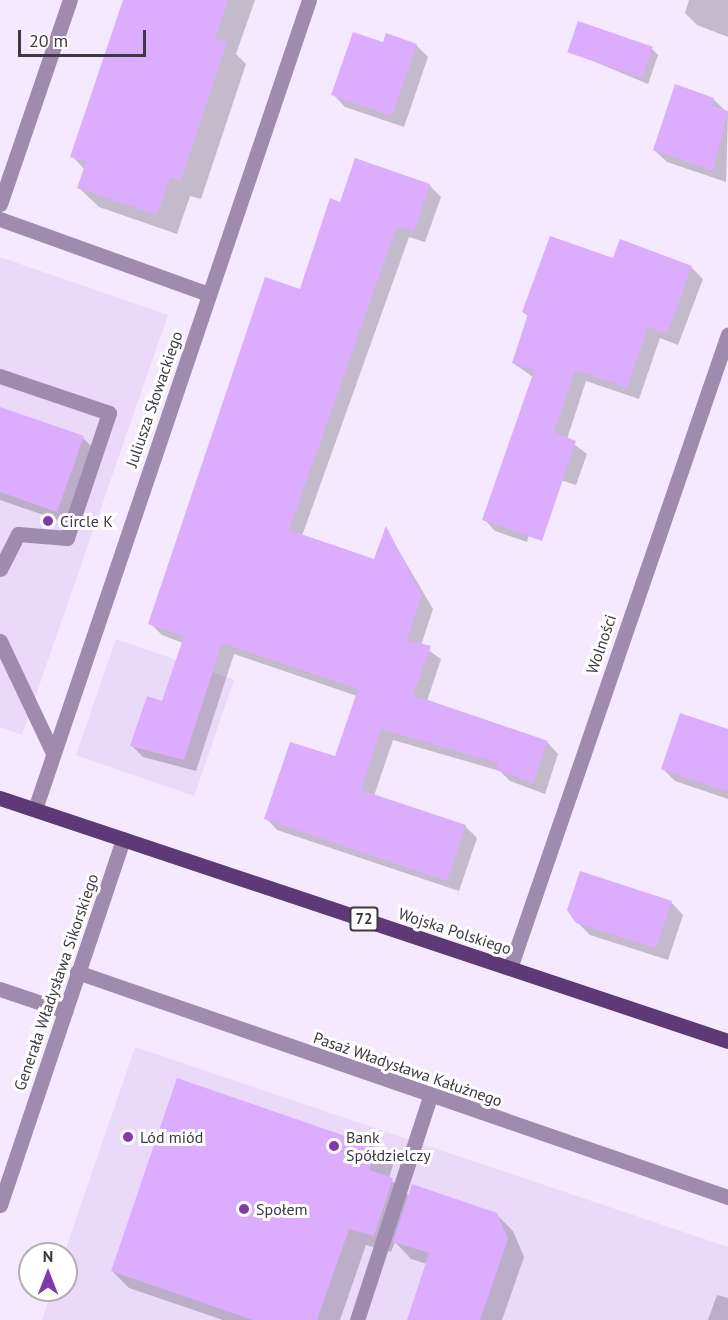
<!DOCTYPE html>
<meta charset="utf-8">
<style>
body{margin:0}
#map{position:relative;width:728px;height:1320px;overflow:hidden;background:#f4e9fe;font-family:"PT Sans",sans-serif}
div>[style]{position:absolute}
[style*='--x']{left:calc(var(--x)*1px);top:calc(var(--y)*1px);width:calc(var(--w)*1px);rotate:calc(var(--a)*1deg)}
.built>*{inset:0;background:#ebd9fa;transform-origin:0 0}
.shadow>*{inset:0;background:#0003}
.building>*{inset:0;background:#dcadff;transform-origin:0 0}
.minor>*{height:15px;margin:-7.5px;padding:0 7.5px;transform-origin:7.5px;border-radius:7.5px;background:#9e8bae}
.major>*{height:15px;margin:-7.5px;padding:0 7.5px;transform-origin:7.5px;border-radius:7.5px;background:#5d3975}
.dots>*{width:16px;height:16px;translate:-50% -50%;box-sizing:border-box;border:3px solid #fff;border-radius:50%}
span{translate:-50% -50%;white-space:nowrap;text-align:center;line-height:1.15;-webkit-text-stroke:6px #fff;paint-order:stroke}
.shield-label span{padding:2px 4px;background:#fff;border:2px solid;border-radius:4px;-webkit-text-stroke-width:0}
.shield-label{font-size:15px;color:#3e3843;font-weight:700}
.street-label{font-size:16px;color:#3e3843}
.poi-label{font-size:16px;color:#3e3843}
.left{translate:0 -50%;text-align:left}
.north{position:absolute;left:18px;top:1242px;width:60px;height:60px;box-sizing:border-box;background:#fff;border:2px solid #b2afb4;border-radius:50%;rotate:0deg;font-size:16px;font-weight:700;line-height:24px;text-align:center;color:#3e3843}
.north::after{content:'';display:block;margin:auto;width:21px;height:27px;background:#8139ac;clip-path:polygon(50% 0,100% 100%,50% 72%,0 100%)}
.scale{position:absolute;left:18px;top:30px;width:128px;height:27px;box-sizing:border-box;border:3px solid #3e3843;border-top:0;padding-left:8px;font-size:18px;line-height:21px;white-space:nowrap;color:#3e3843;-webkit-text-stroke:4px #fff;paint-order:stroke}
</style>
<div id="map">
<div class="built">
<i style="clip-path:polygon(0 257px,168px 315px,22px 735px,0 727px)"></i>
<i style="left:116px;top:639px;width:125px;height:123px;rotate:19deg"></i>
<i style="clip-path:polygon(135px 1047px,728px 1247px,728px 1320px,42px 1320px,52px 1290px,66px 1290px,64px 1254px)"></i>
</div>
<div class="shadow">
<i style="clip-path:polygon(125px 0,255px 0,236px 54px,246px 64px,201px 199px,190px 196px,177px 234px,99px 207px,79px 188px,85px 170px,72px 156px)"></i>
<i style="clip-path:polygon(689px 0,728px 0,728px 37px,697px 25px,685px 13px)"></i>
<i style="clip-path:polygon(383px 44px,416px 45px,428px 57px,404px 127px,345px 107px,333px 94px)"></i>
<i style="clip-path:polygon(652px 49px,658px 55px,648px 84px,569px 51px)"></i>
<i style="clip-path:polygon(713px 99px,728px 113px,726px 182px,667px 162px,654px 150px)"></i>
<i style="clip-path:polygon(429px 185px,441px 197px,425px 242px,409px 237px,302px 536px,375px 561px,386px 529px,433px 609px,421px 645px,441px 659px,427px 701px,547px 742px,558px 754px,545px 794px,510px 781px,500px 771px,393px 740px,374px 796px,465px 826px,477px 838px,459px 891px,277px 830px,266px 818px,336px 758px,357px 696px,234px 654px,196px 771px,143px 757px,131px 745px,163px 703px,183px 643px,162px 635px,150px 623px,341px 204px)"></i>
<i style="clip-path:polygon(614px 260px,691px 267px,703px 279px,678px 345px,660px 338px,639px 399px,586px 381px,567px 439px,587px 454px,576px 485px,547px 476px,527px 542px,495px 531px,484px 519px,533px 377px,513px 363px,529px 317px,523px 312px)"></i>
<i style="clip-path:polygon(0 408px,83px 438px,95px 450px,70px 524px,0 500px)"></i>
<i style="clip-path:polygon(728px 730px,728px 799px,675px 781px,663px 769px)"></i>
<i style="clip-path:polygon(671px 902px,683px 915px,668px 960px,590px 935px,577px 922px)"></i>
<i style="clip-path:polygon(376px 1148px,393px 1165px,389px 1178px,409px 1196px,496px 1214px,513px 1231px,524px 1257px,502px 1320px,409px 1320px,427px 1264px,411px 1259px,395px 1242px,391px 1252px,366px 1245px,340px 1320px,223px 1320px,129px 1288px,112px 1271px)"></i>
<i style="clip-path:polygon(717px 1295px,728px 1298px,728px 1320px,708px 1320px)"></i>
</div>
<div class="building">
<i style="clip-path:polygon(123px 0,228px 0,215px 38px,227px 42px,181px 180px,170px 177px,157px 215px,77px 188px,86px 162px,70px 157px)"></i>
<i style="left:578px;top:21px;width:79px;height:33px;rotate:19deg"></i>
<i style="clip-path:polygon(353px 32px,383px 42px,386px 33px,417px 44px,392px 116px,331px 95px)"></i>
<i style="clip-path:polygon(675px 84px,714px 98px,712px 106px,728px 111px,713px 171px,653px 150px)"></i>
<i style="clip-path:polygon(355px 158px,430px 184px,414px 232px,397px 226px,289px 530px,374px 559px,386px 526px,422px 596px,407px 640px,431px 646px,413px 695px,548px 741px,533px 783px,496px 770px,498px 763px,381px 729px,361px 790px,466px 825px,447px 881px,264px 819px,290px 742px,335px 756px,358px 689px,222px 643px,184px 760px,130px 746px,147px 696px,162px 701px,184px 636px,148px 624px,265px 277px,300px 289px,330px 198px,340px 202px)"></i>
<i style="clip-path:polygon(550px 236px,613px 258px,620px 239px,692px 266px,667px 334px,648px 327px,627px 388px,575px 370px,554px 432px,576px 441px,542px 541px,482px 520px,534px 371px,512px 363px,528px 314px,522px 312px)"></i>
<i style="clip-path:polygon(0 407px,84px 436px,57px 512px,0 492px)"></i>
<i style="clip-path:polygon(680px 713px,728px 729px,728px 792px,661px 769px)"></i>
<i style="clip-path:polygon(580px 871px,672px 901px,656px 948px,576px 923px,567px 910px)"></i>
<i style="clip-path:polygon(177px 1078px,377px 1147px,369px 1170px,393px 1178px,374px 1236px,349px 1229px,317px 1320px,253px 1320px,111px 1271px)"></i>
<i style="clip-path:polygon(412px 1184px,497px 1213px,508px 1239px,480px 1320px,407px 1320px,429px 1253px,393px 1242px)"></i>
</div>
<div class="minor">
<i style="--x:0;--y:204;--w:216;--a:-71.1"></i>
<i style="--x:0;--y:219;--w:221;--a:19.8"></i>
<i style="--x:0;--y:376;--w:115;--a:18.7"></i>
<i style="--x:109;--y:413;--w:132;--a:108.6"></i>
<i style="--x:67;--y:538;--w:49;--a:-175.3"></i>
<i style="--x:18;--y:534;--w:39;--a:117"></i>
<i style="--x:0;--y:641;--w:124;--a:64.7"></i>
<i style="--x:35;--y:809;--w:854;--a:-71.29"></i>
<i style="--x:510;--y:968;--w:670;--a:-71.02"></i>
<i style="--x:77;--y:972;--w:689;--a:19.07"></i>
<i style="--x:0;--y:989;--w:69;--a:18.7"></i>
<i style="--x:0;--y:1205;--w:386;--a:-71.4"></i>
<i style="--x:357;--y:1320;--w:235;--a:-71.9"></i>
</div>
<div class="major">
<i style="--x:0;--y:798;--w:767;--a:18.46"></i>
</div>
<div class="dots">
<i style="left:48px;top:521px;background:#8139ac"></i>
<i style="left:128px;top:1137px;background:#8139ac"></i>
<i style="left:334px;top:1146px;background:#8139ac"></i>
<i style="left:244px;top:1209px;background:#8139ac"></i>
</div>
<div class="shield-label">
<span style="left:364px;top:919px">72</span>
</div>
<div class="street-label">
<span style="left:154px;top:399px;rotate:-71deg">Juliusza Słowackiego</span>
<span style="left:601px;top:644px;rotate:-71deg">Wolności</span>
<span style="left:455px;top:931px;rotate:18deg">Wojska Polskiego</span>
<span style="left:56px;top:982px;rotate:-71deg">Generała Władysława Sikorskiego</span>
<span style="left:408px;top:1069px;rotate:19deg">Pasaż Władysława Kałużnego</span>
</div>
<div class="poi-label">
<span class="left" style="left:60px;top:521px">Circle K</span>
<span class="left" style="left:140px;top:1137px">Lód miód</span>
<span class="left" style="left:346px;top:1146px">Bank<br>Spółdzielczy</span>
<span class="left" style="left:256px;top:1209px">Społem</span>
</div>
<div class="north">N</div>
<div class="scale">20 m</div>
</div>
